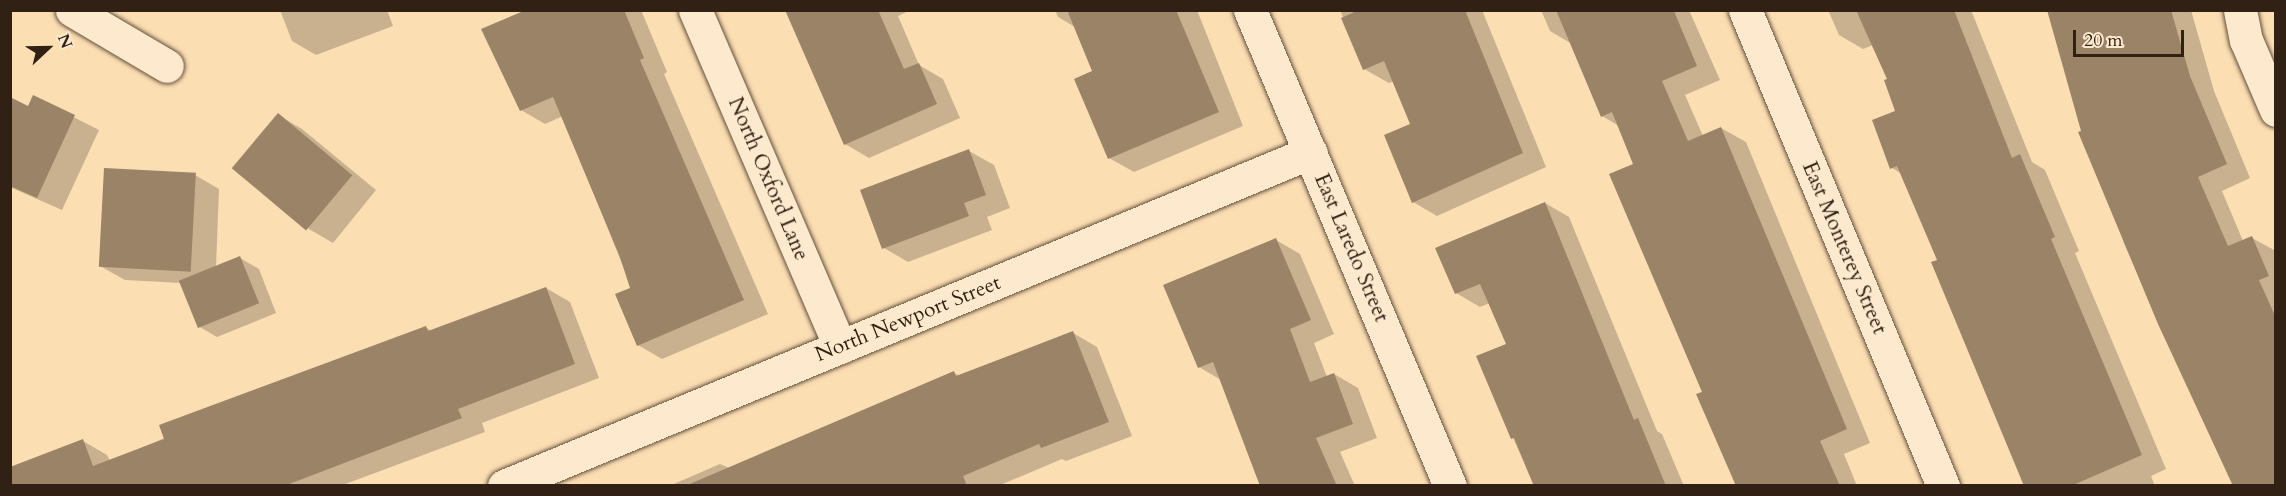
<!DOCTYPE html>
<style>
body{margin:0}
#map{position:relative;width:2286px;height:496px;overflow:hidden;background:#fcdeb3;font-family:Cardo,serif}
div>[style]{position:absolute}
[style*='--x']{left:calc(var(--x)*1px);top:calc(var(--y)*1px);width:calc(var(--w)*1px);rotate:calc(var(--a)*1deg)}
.shadow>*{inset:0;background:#0003}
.building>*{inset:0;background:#9b8367;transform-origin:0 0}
.roads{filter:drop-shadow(0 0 2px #64503c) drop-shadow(0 0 2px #64503c)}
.minor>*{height:33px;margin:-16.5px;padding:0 16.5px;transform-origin:16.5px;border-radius:16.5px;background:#fdeace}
span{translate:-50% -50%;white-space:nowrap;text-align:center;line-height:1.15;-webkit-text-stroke:5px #fdeace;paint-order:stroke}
.street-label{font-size:21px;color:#312014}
.frame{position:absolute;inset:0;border:12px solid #312014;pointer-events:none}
.north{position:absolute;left:18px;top:18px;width:60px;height:60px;-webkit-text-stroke:4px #fdeace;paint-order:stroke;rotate:68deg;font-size:16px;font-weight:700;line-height:24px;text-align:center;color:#312014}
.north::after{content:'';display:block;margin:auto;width:21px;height:27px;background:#312014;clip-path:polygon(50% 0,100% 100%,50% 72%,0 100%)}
.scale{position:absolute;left:2073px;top:30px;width:111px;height:27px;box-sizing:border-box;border:3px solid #312014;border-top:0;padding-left:8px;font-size:18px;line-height:21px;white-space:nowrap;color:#312014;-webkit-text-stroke:4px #fdeace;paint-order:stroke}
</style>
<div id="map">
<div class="shadow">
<i style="clip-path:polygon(280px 10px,387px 10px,393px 26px,316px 55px,292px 41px)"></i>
<i style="clip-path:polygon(530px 10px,641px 10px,667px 72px,664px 74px,768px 314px,662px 359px,638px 345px,632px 289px,563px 116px,545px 124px,521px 110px)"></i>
<i style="clip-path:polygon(786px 10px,911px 10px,898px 16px,919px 65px,943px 79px,960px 118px,869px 158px,845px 144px)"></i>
<i style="clip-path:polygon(1055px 10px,1197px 10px,1243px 126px,1134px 172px,1109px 158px,1094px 72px,1075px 27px,1058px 17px)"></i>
<i style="clip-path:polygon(1340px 10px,1482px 10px,1546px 167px,1437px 216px,1413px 202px,1412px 125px,1394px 81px,1389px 83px,1364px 69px)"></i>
<i style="clip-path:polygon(1541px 10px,1689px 10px,1720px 80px,1685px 95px,1703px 136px,1721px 128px,1746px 142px,1870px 443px,1844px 454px,1857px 486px,1744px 486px,1704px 393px,1635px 165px,1619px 126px,1602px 116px,1572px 44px,1550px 31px)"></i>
<i style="clip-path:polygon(1828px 10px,1971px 10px,2032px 162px,2045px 170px,2079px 251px,2075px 253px,2166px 469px,2151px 476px,2155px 486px,2025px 486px,1939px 261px,1902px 174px,1892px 168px,1897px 112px,1889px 80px,1873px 45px,1863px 49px,1839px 35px)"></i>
<i style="clip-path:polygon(2048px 10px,2191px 10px,2214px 91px,2250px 178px,2222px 191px,2243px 241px,2252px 238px,2276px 251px,2276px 486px,2234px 486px,2123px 241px,2127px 239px,2083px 132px)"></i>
<i style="clip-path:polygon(34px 97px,99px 130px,62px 210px,10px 187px,10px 99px,29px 108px)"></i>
<i style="clip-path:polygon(278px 115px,302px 129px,376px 190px,333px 243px,309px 229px)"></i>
<i style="clip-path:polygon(969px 151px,994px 165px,1010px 208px,987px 217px,992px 230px,908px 262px,884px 248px)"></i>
<i style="clip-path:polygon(195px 175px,219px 189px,216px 268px,240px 258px,259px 269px,276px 313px,217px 337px,198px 326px,181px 283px,125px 280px,100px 266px)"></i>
<i style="clip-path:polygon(1545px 203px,1569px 217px,1657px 431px,1662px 434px,1684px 486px,1534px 486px,1478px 357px,1508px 344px,1490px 303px,1480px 307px,1456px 293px)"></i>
<i style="clip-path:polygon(1276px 240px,1300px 254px,1334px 334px,1314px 343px,1327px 377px,1334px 374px,1358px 388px,1377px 438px,1340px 452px,1355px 486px,1262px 486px,1221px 380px,1199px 367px)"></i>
<i style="clip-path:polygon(546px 288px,570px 302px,599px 378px,482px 423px,485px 432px,340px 486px,10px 486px,83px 441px,107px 455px,110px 461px,426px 328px,433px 331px)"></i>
<i style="clip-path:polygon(1073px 333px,1097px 347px,1132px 436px,1066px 461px,1062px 459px,998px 486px,669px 486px,720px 464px,729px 468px,954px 373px,960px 376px)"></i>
</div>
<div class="building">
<i style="clip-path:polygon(526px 10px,624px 10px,644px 58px,640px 60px,744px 300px,637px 346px,615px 294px,630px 288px,620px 257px,553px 97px,520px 111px,481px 29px)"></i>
<i style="clip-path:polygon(785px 10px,878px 10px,904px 69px,919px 63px,937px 104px,844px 145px)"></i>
<i style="clip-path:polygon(1067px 10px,1176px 10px,1219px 112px,1108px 159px,1074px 79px,1092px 71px)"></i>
<i style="clip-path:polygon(1359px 10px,1465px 10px,1523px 153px,1412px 203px,1384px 135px,1410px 124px,1384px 61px,1363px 70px,1341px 18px)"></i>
<i style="clip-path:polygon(1556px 10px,1674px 11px,1697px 66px,1662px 81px,1688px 141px,1721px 127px,1847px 429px,1820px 441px,1840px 486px,1736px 486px,1696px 394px,1702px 392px,1609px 174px,1633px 164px,1612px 112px,1601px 117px)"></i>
<i style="clip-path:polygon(1856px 10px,1954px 10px,2012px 158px,2020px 154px,2055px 237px,2051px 239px,2142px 455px,2071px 486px,2024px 486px,1931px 262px,1937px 260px,1897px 166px,1890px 169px,1872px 120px,1895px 111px,1884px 80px,1887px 79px)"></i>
<i style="clip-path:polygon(2047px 10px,2171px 10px,2190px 76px,2227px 164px,2198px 177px,2228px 246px,2252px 236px,2269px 276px,2259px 280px,2276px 318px,2276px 486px,2233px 486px,2158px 324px,2078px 132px,2081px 131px)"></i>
<i style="clip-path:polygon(33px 95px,75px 115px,37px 198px,10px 186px,10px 97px,28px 106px)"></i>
<i style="left:278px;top:113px;width:97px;height:72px;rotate:40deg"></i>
<i style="clip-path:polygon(969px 149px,986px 195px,964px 203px,969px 216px,882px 249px,860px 190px)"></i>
<i style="left:104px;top:168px;width:92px;height:99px;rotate:3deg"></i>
<i style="clip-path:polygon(1545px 202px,1634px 420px,1638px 418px,1666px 486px,1534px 486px,1514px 438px,1511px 439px,1476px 356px,1506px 344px,1480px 284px,1455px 294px,1435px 248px)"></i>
<i style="clip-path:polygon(1276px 238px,1311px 320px,1290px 329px,1310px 382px,1334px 373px,1353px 424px,1316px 438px,1337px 486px,1260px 486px,1213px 362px,1198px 368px,1163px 285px)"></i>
<i style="left:240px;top:256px;width:51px;height:66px;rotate:68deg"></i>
<i style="clip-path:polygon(546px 287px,575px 364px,458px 409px,462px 418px,284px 486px,10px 486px,10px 467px,83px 439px,93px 466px,164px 439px,159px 425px,426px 326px,428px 331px)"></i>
<i style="clip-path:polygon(1073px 331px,1109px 422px,1041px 448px,1039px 444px,963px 476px,967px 486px,685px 486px,954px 371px,956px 376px)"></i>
</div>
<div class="roads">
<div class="minor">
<i style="--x:72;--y:10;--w:110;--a:30.5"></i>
<i style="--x:695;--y:10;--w:367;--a:66.7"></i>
<i style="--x:1250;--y:10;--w:516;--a:67.21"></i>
<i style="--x:1745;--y:10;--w:516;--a:67.41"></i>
<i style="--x:2240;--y:10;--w:31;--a:79"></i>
<i style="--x:2246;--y:40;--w:76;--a:66.8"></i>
<i style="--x:504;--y:486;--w:873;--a:-22.48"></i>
</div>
</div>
<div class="street-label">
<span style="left:768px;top:179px;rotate:67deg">North Oxford Lane</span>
<span style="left:1351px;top:248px;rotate:67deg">East Laredo Street</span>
<span style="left:1844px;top:248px;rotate:67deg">East Monterey Street</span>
<span style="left:908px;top:319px;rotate:-22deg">North Newport Street</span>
</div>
<div class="frame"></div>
<div class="north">N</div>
<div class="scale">20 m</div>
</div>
